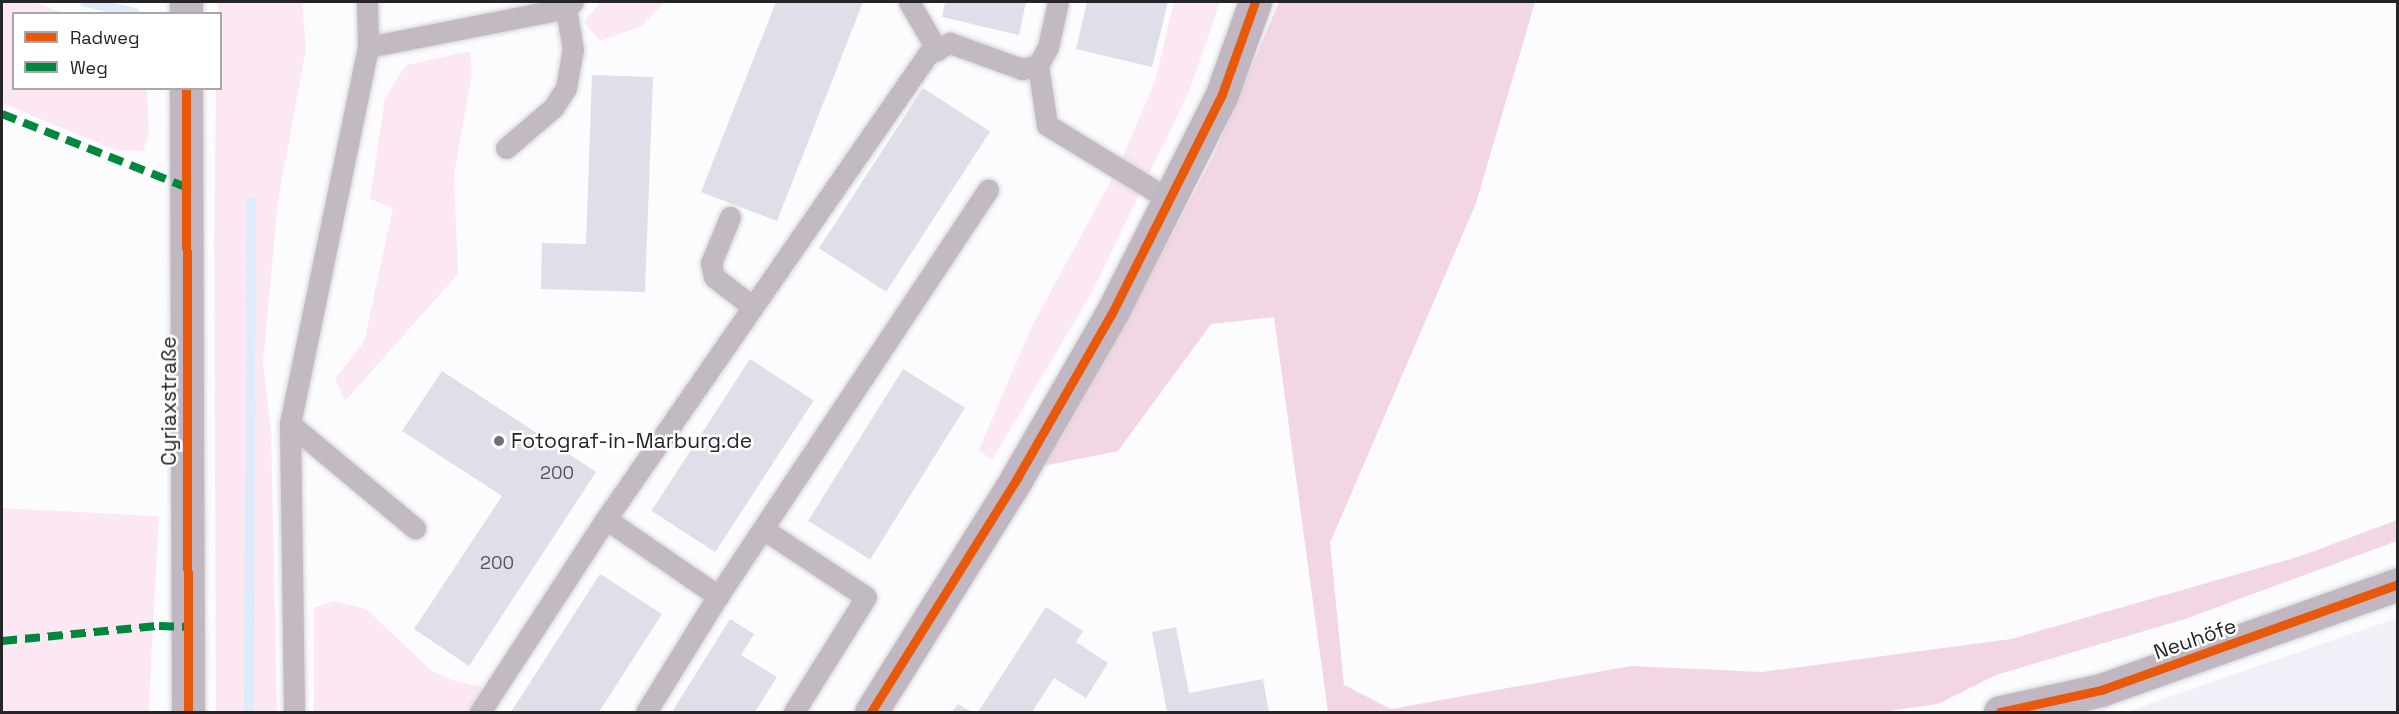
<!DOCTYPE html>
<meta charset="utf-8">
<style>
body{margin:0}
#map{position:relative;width:2399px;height:714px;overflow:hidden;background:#fcfbfe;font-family:"Space Grotesk",sans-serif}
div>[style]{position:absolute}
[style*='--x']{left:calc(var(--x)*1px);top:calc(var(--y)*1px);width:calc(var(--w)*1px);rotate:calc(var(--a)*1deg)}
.built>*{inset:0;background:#f2eff9}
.green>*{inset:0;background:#fce8f2;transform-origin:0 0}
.forest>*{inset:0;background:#f2d6e4}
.stream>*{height:10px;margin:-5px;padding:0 5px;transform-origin:5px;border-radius:5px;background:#ddebfd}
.building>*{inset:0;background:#dedfe9;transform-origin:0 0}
.roads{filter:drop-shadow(0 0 2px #d5d5d6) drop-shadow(0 0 2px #d5d5d6)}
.lane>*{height:21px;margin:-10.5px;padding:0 10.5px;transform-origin:10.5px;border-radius:10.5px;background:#c2b9c2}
.secondary>*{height:33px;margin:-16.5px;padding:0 16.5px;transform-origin:16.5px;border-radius:16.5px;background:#c0b7c2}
.quiet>*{height:8px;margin-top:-4px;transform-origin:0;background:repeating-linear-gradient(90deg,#00873e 0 15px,transparent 0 23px)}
.cycleway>*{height:9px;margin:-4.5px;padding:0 4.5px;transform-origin:4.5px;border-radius:4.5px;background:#e8590c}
.dots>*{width:16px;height:16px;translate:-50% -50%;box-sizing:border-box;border:3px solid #fff;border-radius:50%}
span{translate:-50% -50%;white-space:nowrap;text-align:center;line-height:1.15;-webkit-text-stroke:5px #fff;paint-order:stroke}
.number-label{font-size:18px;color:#535358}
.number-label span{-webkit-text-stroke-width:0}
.street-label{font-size:21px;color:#252427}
.poi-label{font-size:21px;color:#252427}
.left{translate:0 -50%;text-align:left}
.frame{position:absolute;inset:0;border:3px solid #252427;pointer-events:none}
.legend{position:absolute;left:12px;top:12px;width:210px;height:78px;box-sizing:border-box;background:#fff;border:2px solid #a8a7a9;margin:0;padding:8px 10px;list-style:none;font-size:18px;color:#252427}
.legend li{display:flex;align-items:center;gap:12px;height:30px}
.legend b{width:30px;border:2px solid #a8a7a9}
</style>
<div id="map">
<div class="built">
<i style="clip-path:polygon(2397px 618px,2397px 712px,2126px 712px)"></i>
</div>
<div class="green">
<i style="clip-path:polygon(2px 2px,34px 2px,64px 13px,14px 14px,14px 88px,147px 89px,149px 132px,143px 151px,115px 150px,2px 103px)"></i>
<i style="clip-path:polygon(217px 2px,302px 2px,306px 49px,278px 201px,263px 363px,271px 431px,277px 712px,216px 712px,214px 241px,216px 89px,220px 88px)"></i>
<i style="clip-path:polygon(600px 2px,665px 2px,640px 27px,600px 41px,584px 22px)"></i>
<i style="clip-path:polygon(1174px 2px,1220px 2px,1190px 89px,1092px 292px,992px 460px,979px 450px,1032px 326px,1119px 166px,1155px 81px)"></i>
<i style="clip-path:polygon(470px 51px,472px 74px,454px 175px,458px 274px,345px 401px,335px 379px,364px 342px,393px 208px,370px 199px,385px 99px,406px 65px)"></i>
<i style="left:2px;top:508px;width:157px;height:204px;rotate:3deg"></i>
<i style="clip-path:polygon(333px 601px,366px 609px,431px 670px,452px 680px,483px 687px,467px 712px,314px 712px,314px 608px)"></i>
</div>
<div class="forest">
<i style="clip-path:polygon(1279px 2px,1535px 2px,1476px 203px,1330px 543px,1344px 685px,1391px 709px,1631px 666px,1762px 672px,2011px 639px,2301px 556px,2397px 520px,2397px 541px,2185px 619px,1996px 675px,1938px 704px,1879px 712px,1328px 712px,1274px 317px,1211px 324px,1118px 451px,1038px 467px,1117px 339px,1213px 157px)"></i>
</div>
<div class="stream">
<i style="--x:85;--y:2;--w:51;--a:12.4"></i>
<i style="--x:249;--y:712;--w:510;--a:-89.78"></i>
</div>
<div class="building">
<i style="clip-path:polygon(776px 2px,863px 2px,777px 221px,701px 192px)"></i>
<i style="clip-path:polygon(945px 2px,1026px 2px,1019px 35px,942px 17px)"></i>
<i style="clip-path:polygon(1087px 2px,1168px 2px,1152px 67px,1076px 49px)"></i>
<i style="clip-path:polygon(592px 75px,653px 77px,645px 292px,541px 289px,542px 243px,586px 244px)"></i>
<i style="left:923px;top:88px;width:80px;height:191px;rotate:33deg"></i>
<i style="left:750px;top:359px;width:76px;height:181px;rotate:33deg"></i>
<i style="left:903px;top:369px;width:73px;height:179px;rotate:32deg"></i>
<i style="clip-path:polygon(442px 371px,596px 472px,469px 666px,414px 629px,502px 496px,402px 431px)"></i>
<i style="clip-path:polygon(600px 574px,662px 614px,599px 712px,511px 712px)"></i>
<i style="clip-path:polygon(1046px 607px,1083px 631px,1076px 642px,1108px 663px,1086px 698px,1054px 678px,1032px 712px,978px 712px)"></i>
<i style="clip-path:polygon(730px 619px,754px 634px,741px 655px,777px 677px,755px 712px,672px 712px)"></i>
<i style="clip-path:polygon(1176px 627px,1189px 693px,1263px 679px,1269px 712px,1167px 712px,1152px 632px)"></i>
<i style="clip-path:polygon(958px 704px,972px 712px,952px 712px)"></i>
</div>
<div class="roads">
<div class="lane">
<i style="--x:367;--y:2;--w:45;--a:88.7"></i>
<i style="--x:368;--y:47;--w:385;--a:101.7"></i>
<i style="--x:290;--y:424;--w:163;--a:39.8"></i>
<i style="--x:909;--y:2;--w:56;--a:59.7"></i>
<i style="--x:368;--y:47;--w:202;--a:-11.1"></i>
<i style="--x:566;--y:8;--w:9;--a:-41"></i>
<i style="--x:1038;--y:65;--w:61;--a:81.5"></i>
<i style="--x:1047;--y:125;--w:144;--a:31.4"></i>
<i style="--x:506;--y:148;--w:62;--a:-40.4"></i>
<i style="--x:553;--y:108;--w:24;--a:-57"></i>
<i style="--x:566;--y:88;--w:39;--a:-80"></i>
<i style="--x:573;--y:50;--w:43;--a:-99.5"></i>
<i style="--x:730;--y:217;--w:50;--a:112.4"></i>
<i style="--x:711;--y:263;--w:14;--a:78"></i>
<i style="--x:714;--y:277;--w:49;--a:37.6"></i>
<i style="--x:290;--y:424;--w:288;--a:89.2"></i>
<i style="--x:606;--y:519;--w:136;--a:34.5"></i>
<i style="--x:718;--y:596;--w:488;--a:-56.4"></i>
<i style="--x:763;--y:529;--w:123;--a:33.4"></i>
<i style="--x:866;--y:597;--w:136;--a:122.1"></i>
<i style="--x:480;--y:712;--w:230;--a:-56.9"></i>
<i style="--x:606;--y:519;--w:566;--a:-55.3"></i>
<i style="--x:928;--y:54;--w:25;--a:-27"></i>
<i style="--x:950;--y:43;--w:77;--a:19.9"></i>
<i style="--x:1022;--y:69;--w:16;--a:-14"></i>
<i style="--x:1038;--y:65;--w:21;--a:-61"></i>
<i style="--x:1048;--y:47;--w:46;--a:-77.5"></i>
<i style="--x:646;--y:712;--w:137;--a:-58.2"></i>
</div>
<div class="secondary">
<i style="--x:186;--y:14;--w:12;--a:-90"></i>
<i style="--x:186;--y:88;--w:624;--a:89.82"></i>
<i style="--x:871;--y:712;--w:276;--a:-58"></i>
<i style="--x:1017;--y:478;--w:190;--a:-60.1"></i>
<i style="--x:1112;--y:313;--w:245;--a:-63.3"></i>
<i style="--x:1222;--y:94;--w:98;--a:-70.3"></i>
<i style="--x:2000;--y:712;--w:103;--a:-12.3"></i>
<i style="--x:2101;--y:690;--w:315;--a:-19.6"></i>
</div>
</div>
<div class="quiet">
<i style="--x:2;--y:114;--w:197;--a:21.7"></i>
<i style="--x:2;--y:641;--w:158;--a:-5.5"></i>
<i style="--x:159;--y:626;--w:29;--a:2"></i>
</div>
<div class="cycleway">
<i style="--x:186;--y:88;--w:624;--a:89.82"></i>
<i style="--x:871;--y:712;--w:276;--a:-58"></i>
<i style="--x:1017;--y:478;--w:190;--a:-60.1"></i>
<i style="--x:1112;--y:313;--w:245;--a:-63.3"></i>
<i style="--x:1222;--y:94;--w:98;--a:-70.3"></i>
<i style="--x:2000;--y:712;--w:103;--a:-12.3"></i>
<i style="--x:2101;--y:690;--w:315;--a:-19.6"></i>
</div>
<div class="dots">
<i style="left:499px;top:441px;background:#706f72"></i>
</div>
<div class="number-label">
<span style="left:557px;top:473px">200</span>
<span style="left:497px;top:563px">200</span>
</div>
<div class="street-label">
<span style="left:169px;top:401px;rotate:-90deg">Cyriaxstraße</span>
<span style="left:2195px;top:639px;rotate:-19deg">Neuhöfe</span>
</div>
<div class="poi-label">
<span class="left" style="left:511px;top:441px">Fotograf-in-Marburg.de</span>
</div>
<div class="frame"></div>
<ul class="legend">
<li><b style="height:8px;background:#e8590c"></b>Radweg</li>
<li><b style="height:8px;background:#00873e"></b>Weg</li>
</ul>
</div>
